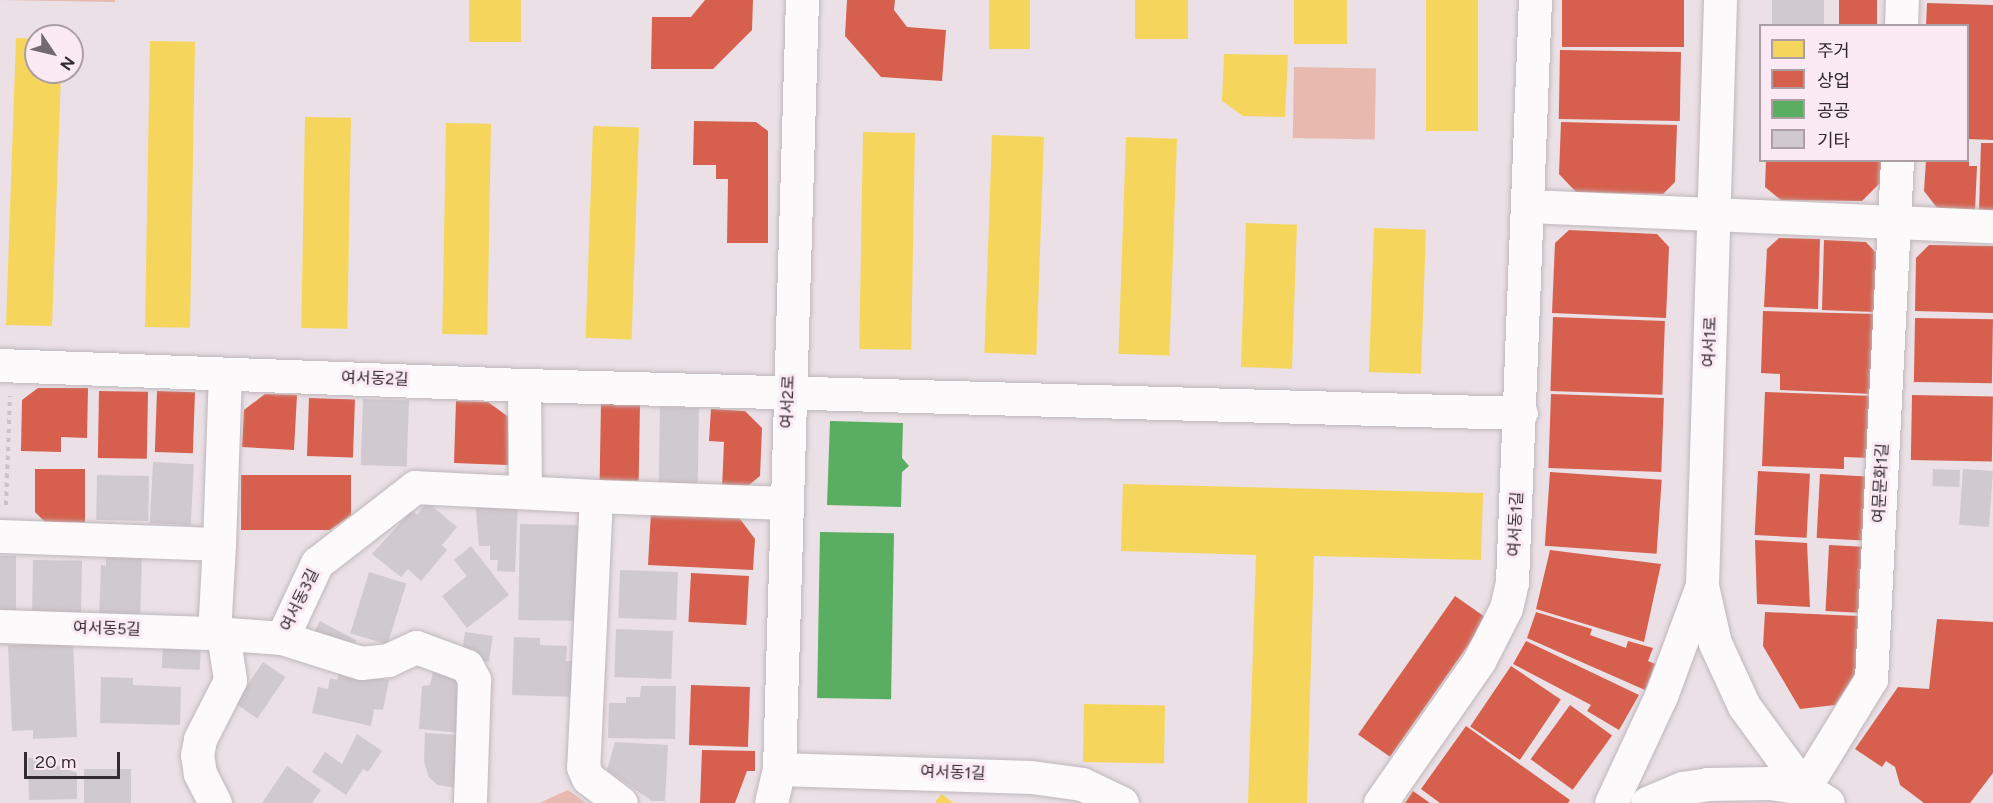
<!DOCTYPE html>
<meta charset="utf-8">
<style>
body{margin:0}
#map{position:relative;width:1993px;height:803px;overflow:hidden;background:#eae0e5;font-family:Figtree,"Noto Sans KR",sans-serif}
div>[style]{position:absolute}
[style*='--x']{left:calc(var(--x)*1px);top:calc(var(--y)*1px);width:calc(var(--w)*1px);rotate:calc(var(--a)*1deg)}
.green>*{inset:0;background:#e8b9af;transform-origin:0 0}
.homes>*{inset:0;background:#f6d55c;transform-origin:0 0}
.shops>*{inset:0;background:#d6604d;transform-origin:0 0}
.public>*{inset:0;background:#5aae61;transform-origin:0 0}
.building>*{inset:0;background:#d0c9ce;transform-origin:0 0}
.path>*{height:4px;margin-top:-2px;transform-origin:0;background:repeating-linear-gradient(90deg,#c7c4c6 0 4.5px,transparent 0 9px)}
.roads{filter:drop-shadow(0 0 2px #bfb7bb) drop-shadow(0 0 2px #bfb7bb)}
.minor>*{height:33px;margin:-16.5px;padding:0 16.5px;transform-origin:16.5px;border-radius:16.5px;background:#fcfafb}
span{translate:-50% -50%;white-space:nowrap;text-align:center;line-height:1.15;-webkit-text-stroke:6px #fbeaf3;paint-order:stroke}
.street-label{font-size:16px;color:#322b2f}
.legend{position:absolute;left:1759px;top:24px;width:210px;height:138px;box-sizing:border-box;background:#fbeaf3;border:2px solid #ab9ea5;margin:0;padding:8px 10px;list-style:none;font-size:18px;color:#322b2f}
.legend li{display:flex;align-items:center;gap:12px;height:30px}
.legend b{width:30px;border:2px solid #ab9ea5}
.north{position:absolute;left:24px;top:24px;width:60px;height:60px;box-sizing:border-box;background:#fbeaf3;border:2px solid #ab9ea5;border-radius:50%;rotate:125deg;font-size:16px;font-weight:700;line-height:24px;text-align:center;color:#322b2f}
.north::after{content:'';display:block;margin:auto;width:21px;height:27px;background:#726a6f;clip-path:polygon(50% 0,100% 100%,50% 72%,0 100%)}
.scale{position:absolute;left:24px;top:752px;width:96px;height:27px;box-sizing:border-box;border:3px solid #322b2f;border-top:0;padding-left:8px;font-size:18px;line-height:21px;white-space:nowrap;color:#322b2f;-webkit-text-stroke:4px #fbeaf3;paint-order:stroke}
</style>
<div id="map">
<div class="green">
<i style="clip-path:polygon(0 0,115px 0,115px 2px)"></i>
<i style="left:1294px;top:67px;width:82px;height:71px;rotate:1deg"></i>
<i style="clip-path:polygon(568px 790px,586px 803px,540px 803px,548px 799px)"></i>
</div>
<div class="homes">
<i style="left:469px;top:0;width:52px;height:42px"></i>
<i style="left:989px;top:0;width:41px;height:49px"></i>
<i style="left:1135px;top:0;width:53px;height:39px"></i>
<i style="left:1294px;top:0;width:53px;height:44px"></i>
<i style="left:1426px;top:0;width:52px;height:131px"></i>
<i style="clip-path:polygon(16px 38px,36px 39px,36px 72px,61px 72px,52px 326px,6px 325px)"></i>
<i style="left:150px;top:41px;width:45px;height:286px;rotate:1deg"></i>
<i style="clip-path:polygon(1224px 54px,1288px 55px,1285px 117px,1243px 116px,1222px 101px)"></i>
<i style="left:305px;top:117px;width:46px;height:211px;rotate:1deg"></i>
<i style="left:446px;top:123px;width:45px;height:211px;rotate:1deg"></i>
<i style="left:593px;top:126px;width:46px;height:212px;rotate:2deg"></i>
<i style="left:863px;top:132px;width:52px;height:217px;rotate:1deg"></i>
<i style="left:992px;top:135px;width:52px;height:218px;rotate:2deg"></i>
<i style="left:1126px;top:137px;width:51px;height:217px;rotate:2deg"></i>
<i style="left:1246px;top:223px;width:51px;height:144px;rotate:2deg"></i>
<i style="left:1374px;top:228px;width:52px;height:144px;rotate:2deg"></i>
<i style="clip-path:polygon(1123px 484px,1483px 493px,1481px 560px,1314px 556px,1307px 803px,1248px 803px,1256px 555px,1121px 551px)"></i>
<i style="left:1084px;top:704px;width:81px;height:58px;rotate:1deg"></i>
<i style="clip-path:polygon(941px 794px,954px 803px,935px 803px)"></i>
</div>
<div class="shops">
<i style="clip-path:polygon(705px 0,753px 0,752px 30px,713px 69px,651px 69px,652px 17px,691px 17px)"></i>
<i style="clip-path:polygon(847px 0,895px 0,894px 10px,907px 27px,946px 30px,942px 81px,881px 77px,845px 36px)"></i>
<i style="left:1562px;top:0;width:122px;height:47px"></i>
<i style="left:1839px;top:0;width:38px;height:26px"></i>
<i style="clip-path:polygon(1927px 3px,1993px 5px,1993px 140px,1968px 139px,1968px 26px,1926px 26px)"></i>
<i style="left:1560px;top:50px;width:121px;height:69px;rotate:1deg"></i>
<i style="clip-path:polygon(694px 121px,756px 122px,768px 131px,768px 243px,727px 243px,728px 179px,716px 179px,716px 165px,693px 165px)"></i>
<i style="clip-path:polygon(1561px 122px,1677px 125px,1675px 182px,1663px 194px,1576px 192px,1559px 174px)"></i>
<i style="clip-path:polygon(1981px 143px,1993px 143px,1993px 213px,1979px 213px)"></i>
<i style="clip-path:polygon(1766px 160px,1883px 160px,1882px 181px,1862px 201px,1781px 200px,1765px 187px)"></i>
<i style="clip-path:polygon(1926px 160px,1969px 160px,1969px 166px,1977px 166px,1975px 210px,1938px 209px,1924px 191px)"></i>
<i style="clip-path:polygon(1569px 230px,1657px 234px,1669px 247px,1666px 318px,1552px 313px,1555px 243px)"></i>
<i style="clip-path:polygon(1779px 238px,1820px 239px,1818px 309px,1764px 307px,1767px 249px)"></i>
<i style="clip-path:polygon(1824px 240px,1866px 242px,1877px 254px,1875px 312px,1822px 310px)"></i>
<i style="clip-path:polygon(1929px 245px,1993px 246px,1993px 313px,1915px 311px,1916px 258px)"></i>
<i style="clip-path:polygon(1763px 311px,1876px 314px,1873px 394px,1780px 390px,1780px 374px,1761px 373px)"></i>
<i style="left:1553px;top:317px;width:112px;height:74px;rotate:2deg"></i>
<i style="left:1915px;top:318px;width:78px;height:64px;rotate:1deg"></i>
<i style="clip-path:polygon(38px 388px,88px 388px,87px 438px,61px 437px,61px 452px,21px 451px,22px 400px)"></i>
<i style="left:99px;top:391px;width:49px;height:67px;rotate:1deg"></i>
<i style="left:157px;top:391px;width:38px;height:61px;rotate:2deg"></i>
<i style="clip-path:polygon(1765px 392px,1873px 396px,1871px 458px,1844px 457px,1844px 469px,1762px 466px)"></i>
<i style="clip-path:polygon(265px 394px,297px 395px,294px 450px,242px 447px,244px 410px)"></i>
<i style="left:1551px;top:394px;width:113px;height:74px;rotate:2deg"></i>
<i style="left:1912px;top:395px;width:81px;height:65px;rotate:1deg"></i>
<i style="left:309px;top:398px;width:46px;height:58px;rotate:2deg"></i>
<i style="clip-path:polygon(456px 401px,488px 402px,510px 418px,508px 465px,454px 463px)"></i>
<i style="left:601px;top:403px;width:39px;height:77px;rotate:1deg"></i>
<i style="clip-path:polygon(711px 409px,745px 411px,762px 428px,760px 476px,744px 489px,722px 488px,724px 442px,709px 441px)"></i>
<i style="clip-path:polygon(35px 469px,85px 469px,85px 522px,45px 522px,35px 512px)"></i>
<i style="left:1758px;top:471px;width:52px;height:64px;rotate:3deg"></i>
<i style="left:1550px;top:472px;width:112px;height:74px;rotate:4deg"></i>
<i style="left:1820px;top:474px;width:52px;height:64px;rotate:3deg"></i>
<i style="clip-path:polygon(241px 475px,351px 475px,351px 515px,330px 530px,241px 530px)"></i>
<i style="clip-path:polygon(651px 512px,737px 515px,755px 539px,753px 570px,648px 565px)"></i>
<i style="clip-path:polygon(1755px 540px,1807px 543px,1810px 607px,1757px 604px)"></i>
<i style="left:1829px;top:545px;width:38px;height:66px;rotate:3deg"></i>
<i style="clip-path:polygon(1550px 550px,1661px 564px,1644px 642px,1536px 609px)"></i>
<i style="left:691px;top:573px;width:58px;height:49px;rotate:3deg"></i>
<i style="left:1455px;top:596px;width:39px;height:169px;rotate:35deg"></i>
<i style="clip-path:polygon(1536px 612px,1592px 629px,1590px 635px,1626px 648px,1628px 641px,1653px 648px,1648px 661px,1655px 664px,1645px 690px,1527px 638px)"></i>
<i style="clip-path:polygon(1765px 612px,1858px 616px,1856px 672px,1835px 705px,1800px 709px,1763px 646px)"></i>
<i style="clip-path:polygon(1937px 619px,1993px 622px,1993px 773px,1970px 803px,1924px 803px,1900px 785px,1895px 767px,1886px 761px,1882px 767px,1855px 749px,1898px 687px,1929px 689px)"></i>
<i style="clip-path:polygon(1526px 641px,1639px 695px,1619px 730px,1587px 711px,1591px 705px,1513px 664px)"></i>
<i style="left:1511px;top:666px;width:60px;height:73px;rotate:34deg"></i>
<i style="left:691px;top:685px;width:59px;height:60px;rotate:2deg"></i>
<i style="left:1570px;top:705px;width:52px;height:67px;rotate:36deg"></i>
<i style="clip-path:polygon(1466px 726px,1570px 800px,1568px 803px,1440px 803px,1421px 789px)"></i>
<i style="clip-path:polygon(702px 750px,755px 751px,755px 771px,747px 771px,735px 803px,700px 803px)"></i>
<i style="clip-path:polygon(1413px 791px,1430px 803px,1405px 803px)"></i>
</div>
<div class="public">
<i style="clip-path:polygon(830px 421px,903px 423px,902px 458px,909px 466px,902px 472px,901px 507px,827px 505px)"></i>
<i style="left:820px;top:532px;width:74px;height:166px;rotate:1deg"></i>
</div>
<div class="building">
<i style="left:1772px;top:0;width:52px;height:26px"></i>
<i style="left:363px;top:399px;width:46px;height:66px;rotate:2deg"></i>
<i style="left:660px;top:407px;width:39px;height:77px;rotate:1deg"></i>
<i style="left:153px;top:462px;width:41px;height:61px;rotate:3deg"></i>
<i style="left:1933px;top:469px;width:27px;height:17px;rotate:2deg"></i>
<i style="left:1963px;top:469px;width:30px;height:56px;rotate:4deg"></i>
<i style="left:97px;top:475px;width:52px;height:45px;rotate:1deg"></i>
<i style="clip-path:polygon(475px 499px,518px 501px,515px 572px,497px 571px,498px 560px,490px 560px,490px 546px,479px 546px)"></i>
<i style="clip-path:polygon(427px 502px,457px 527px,442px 545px,447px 550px,421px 581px,408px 569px,401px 577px,372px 554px,412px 510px,417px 515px)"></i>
<i style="left:520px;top:524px;width:60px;height:96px;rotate:1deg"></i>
<i style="clip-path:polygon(471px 546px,509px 595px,467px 628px,442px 596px,467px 576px,454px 560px)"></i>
<i style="clip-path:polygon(106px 554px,142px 555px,140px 621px,99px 620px,101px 565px,106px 566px)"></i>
<i style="left:0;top:556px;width:16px;height:55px"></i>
<i style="left:33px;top:560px;width:49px;height:55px;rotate:1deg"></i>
<i style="left:620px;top:570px;width:58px;height:48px;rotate:2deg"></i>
<i style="left:369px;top:572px;width:39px;height:64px;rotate:17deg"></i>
<i style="left:320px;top:621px;width:41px;height:19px;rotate:28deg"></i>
<i style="left:616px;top:629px;width:57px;height:48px;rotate:2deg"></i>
<i style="left:465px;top:632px;width:28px;height:26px;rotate:8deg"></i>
<i style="clip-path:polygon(514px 637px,540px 638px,540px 645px,567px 646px,566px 661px,576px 661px,574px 697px,512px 695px)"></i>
<i style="clip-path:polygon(73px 642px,77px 737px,33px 739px,33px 730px,12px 731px,8px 645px)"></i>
<i style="left:163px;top:643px;width:38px;height:25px;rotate:3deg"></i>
<i style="left:263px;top:662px;width:27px;height:50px;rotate:34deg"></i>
<i style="clip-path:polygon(435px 663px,460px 670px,460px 733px,419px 729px,422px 686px,430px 685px)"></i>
<i style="clip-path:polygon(339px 673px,389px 680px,383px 710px,374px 709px,371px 726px,312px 713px,318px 687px,328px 689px,330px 678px,337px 680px)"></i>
<i style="clip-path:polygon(101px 677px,133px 678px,133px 685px,181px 687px,180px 725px,100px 723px)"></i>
<i style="clip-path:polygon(641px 686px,676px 686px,675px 739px,608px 738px,609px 703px,626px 703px,626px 697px,640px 697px)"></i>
<i style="clip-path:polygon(425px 733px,461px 735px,458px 788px,437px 785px,429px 777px,424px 762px)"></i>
<i style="clip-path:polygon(357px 734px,382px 751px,368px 772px,363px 769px,346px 795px,312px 772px,325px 752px,342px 764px)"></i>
<i style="clip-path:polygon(615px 742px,668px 745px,665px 801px,652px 801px,607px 770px)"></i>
<i style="clip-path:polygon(28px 758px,40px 758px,77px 773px,77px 799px,29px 800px)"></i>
<i style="clip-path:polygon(287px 766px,321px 790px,312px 803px,262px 803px)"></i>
<i style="left:84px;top:769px;width:47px;height:34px"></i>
</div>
<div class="path">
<i style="--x:6;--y:505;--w:109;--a:-87.9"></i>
</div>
<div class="roads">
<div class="minor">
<i style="--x:1720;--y:0;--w:586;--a:91.76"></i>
<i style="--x:1702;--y:586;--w:58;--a:77.2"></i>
<i style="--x:1715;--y:643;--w:69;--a:65.3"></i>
<i style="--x:1744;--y:706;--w:102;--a:53.8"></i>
<i style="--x:1804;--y:788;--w:28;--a:32"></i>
<i style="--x:1901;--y:26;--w:26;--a:-88"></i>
<i style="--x:1528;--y:206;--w:465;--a:2.5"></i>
<i style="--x:0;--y:365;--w:524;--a:2.19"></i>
<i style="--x:524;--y:385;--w:997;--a:1.61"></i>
<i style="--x:524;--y:385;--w:106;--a:89.5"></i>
<i style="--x:596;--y:496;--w:188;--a:2.1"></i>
<i style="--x:0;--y:536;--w:219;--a:2.1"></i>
<i style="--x:219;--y:544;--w:89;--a:93.2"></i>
<i style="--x:214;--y:633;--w:68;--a:4.2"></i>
<i style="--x:282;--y:638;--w:83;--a:-65"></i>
<i style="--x:317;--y:563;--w:124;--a:-37.8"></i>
<i style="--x:415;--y:487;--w:181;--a:2.8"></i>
<i style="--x:596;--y:496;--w:271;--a:92.7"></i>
<i style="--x:583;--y:767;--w:12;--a:66"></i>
<i style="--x:588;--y:778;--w:41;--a:37.1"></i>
<i style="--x:219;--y:544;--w:170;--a:-88"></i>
<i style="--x:0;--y:626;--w:214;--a:1.9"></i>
<i style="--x:282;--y:638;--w:83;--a:17.6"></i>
<i style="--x:361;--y:663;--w:27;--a:-6"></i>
<i style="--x:388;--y:660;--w:31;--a:-25"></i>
<i style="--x:416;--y:647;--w:54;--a:20.4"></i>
<i style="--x:467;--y:666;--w:16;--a:63"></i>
<i style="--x:474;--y:680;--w:123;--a:91.9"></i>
<i style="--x:779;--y:769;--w:252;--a:1.8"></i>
<i style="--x:1031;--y:777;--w:51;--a:7.8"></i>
<i style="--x:1082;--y:784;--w:44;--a:25.4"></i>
<i style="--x:1804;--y:788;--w:128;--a:-58.4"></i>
<i style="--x:1871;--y:679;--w:520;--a:-87.13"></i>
<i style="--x:215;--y:803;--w:34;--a:-117"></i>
<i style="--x:200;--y:773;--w:18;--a:-99"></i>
<i style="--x:197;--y:755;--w:16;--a:-79"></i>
<i style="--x:200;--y:739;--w:66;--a:-63"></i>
<i style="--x:230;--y:680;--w:48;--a:-98.5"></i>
<i style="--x:771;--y:803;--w:35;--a:-77"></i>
<i style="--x:779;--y:769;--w:769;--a:-88.29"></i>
<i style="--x:1380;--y:803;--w:173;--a:-55.1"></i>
<i style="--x:1479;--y:661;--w:59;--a:-63"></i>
<i style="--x:1506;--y:608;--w:27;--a:-77"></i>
<i style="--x:1512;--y:582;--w:582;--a:-87.74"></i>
<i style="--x:1611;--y:803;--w:118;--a:-65"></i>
<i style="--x:1661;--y:696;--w:115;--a:-69.7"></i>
<i style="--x:1647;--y:803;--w:39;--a:-23"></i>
<i style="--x:1683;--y:788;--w:24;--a:-9"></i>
<i style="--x:1707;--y:784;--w:62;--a:-0.9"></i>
<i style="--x:1769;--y:783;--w:35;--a:8"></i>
</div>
</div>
<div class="street-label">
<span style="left:1710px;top:342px;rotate:-88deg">여서1로</span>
<span style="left:375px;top:379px;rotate:2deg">여서동2길</span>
<span style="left:788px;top:402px;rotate:-88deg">여서2로</span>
<span style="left:1881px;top:483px;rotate:-87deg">여문문화1길</span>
<span style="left:1516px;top:524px;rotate:-87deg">여서동1길</span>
<span style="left:300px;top:600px;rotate:-64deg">여서동3길</span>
<span style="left:107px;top:629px;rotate:2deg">여서동5길</span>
<span style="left:953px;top:773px;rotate:2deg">여서동1길</span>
</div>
<ul class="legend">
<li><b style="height:16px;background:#f6d55c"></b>주거</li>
<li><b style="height:16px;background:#d6604d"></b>상업</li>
<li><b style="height:16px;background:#5aae61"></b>공공</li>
<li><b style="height:16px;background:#d0c9ce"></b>기타</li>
</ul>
<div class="north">N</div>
<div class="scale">20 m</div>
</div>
